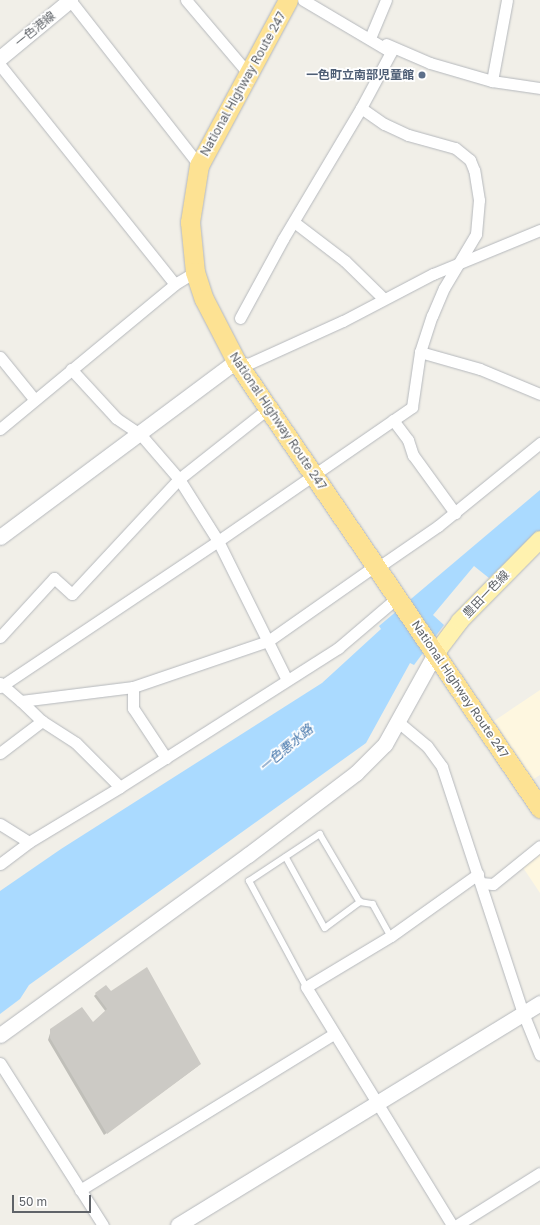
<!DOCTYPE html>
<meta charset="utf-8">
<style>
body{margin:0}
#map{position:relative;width:540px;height:1225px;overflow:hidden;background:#f1efe8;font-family:"Golos Text","Noto Sans JP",sans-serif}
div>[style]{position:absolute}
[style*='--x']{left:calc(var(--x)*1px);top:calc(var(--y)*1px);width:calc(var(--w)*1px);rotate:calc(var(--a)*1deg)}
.commercial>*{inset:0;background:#fef7e0}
.water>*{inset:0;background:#aadaff}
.shadow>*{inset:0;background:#0003}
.building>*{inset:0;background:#cccac5}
.roads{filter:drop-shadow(0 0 1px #b5b8bc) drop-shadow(0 0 1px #b5b8bc)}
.lane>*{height:5.5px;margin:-2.75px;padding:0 2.75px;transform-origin:2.75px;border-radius:2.75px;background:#fff}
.street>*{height:11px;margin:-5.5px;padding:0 5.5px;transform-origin:5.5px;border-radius:5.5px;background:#fff}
.secondary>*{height:15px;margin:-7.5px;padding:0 7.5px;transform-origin:7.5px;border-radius:7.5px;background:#fff}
.primary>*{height:17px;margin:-8.5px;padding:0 8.5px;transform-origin:8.5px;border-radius:8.5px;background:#fff2af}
.highway>*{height:19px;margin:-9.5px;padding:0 9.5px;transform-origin:9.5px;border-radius:9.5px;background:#fde293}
.dots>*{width:11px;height:11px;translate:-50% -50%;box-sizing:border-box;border:2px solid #fff;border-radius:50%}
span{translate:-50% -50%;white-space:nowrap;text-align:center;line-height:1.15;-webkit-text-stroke:3.5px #fff;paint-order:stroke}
.street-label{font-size:12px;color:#5f6368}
.service-label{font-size:12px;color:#4e5e75;font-weight:700}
.right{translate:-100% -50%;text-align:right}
.water-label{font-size:13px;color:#4174aa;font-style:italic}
.scale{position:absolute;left:12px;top:1195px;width:79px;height:18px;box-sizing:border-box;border:2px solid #5f6368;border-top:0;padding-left:5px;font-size:12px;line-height:14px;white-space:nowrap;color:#5f6368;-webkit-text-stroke:3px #fff;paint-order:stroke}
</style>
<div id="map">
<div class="commercial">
<i style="clip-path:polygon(540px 690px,540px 775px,532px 780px,494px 721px)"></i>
<i style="clip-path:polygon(540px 850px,540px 893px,522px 866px)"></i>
</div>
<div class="water">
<i style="clip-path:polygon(540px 490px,540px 532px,489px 578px,474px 566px,433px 615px,444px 625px,414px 665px,410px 663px,366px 743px,29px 985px,20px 999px,0 1014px,0 891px,61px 849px,322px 683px,381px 629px,379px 626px)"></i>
</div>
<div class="shadow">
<i style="clip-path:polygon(96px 994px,198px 1066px,104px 1135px,48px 1040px,51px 1030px,93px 1024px,106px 1012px,94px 996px)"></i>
</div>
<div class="building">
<i style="clip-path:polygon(147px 967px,201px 1064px,107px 1134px,50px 1038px,50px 1029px,82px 1007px,93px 1022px,107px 1009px,95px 993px,106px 985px,111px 991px)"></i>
</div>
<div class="roads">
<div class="lane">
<i style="--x:286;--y:857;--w:81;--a:61.2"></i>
<i style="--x:325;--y:928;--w:44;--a:-36.6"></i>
<i style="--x:306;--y:987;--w:120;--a:-118.3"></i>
<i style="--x:249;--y:881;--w:85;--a:-33.5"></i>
<i style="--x:320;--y:834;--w:79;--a:59.5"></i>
<i style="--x:360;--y:902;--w:13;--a:9"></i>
<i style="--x:373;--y:904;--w:37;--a:61"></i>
</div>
<div class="street">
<i style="--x:70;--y:0;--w:209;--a:52"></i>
<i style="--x:186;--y:0;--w:96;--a:49.7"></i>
<i style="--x:370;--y:38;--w:41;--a:-67.2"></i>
<i style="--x:386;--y:44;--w:48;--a:23.4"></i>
<i style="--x:430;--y:63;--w:65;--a:16.2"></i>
<i style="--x:492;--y:81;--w:49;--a:8.3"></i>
<i style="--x:0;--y:65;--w:280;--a:51.4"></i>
<i style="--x:492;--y:81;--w:82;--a:-79.5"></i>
<i style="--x:294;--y:222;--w:64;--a:37.4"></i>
<i style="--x:345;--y:261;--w:54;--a:44.3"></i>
<i style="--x:240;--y:318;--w:90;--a:-61.4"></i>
<i style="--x:283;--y:239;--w:152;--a:-59.2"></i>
<i style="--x:361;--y:108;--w:64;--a:-61.8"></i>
<i style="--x:391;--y:52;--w:102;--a:-149.4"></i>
<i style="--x:420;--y:352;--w:62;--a:15.8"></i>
<i style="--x:480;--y:369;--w:65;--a:22.6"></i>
<i style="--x:0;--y:357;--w:55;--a:50.9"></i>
<i style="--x:236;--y:361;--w:12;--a:14"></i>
<i style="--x:248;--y:364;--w:104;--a:-24.4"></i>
<i style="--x:343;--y:321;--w:102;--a:-27.6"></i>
<i style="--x:433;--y:274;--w:116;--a:-22.4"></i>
<i style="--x:71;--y:369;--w:67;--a:47.4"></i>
<i style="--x:116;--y:418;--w:30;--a:34"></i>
<i style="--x:141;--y:435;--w:58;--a:49.2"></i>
<i style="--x:179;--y:479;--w:73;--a:57.8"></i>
<i style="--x:218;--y:541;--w:155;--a:63.6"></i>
<i style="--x:393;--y:420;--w:25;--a:53"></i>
<i style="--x:408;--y:440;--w:16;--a:72"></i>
<i style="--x:413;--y:455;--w:72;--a:54.1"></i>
<i style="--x:0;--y:429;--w:227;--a:-39.6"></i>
<i style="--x:175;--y:284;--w:23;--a:-31"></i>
<i style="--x:0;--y:637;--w:80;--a:-47.5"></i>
<i style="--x:54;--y:578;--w:24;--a:42"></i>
<i style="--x:72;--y:594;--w:157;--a:-47.1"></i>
<i style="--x:179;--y:479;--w:116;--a:-38.4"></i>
<i style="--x:0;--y:683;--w:28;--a:41"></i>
<i style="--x:21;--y:701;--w:113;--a:-7.1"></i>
<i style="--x:133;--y:687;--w:143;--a:-18.8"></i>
<i style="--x:268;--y:641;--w:127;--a:-35.1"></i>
<i style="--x:372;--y:568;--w:5;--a:0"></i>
<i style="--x:377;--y:568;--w:74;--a:-34.5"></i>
<i style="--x:438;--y:526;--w:132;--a:-39.1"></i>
<i style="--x:0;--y:687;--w:262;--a:-33.8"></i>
<i style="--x:218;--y:541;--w:236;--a:-34.6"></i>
<i style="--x:412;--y:407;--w:56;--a:-81.7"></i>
<i style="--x:420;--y:352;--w:38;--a:-72"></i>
<i style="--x:432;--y:316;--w:30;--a:-67"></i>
<i style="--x:444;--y:288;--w:63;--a:-59.3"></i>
<i style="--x:476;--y:234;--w:34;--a:-85"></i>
<i style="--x:479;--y:200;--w:30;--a:-99"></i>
<i style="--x:474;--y:170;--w:11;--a:-112"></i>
<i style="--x:470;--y:160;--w:19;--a:-141"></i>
<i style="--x:455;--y:148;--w:49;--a:-164.5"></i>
<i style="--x:408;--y:135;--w:26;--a:-155"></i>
<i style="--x:384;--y:124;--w:28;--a:-145"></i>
<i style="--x:133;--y:687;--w:21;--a:90"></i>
<i style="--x:133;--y:708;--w:60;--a:56.6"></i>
<i style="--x:21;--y:701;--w:29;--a:44"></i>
<i style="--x:42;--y:721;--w:40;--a:32.9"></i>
<i style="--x:76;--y:743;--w:62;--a:45"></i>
<i style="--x:397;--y:721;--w:39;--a:40"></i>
<i style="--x:427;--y:746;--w:26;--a:54"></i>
<i style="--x:442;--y:767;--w:259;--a:71.8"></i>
<i style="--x:523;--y:1013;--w:45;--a:68"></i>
<i style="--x:0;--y:753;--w:53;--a:-37.3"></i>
<i style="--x:0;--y:824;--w:34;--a:32"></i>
<i style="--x:0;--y:864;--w:36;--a:-37"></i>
<i style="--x:29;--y:842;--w:106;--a:-31.1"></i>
<i style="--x:120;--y:787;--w:259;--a:-32.5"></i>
<i style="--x:338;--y:648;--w:79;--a:-40.4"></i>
<i style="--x:481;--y:883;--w:12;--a:5"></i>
<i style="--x:493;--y:884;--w:60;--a:-39"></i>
<i style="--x:0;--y:1063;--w:192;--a:57.6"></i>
<i style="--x:80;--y:1190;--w:298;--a:-31.6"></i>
<i style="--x:452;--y:1225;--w:279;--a:-121.5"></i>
<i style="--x:306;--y:987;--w:99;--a:-31"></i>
<i style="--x:391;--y:936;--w:107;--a:-35.5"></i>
<i style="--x:457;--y:1225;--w:98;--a:-32.1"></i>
</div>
<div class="secondary">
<i style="--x:0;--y:58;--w:91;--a:-39.6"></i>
<i style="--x:0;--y:537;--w:294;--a:-36.7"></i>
<i style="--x:0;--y:1035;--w:306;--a:-36"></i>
<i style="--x:248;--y:855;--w:136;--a:-37.2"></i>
<i style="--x:356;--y:773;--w:41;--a:-45"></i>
<i style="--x:385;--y:744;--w:105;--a:-61"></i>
<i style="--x:178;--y:1225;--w:425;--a:-31.5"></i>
</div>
<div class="primary">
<i style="--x:436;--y:652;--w:39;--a:-53"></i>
<i style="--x:459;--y:621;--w:115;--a:-45.4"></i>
</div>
<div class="highway">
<i style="--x:288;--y:0;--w:187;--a:118.3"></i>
<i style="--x:199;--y:165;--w:58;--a:99"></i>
<i style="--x:190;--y:222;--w:50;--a:84.3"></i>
<i style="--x:195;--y:272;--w:28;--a:72"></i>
<i style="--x:204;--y:299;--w:70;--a:62.7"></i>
<i style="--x:236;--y:361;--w:541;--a:55.78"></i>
</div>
</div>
<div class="dots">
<i style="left:422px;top:75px;background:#5c6f8a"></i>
</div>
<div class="street-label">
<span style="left:35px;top:29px;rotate:-39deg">一色港線</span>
<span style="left:243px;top:84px;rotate:-61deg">National Highway Route 247</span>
<span style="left:278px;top:421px;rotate:56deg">National Highway Route 247</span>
<span style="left:486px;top:594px;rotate:-46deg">豊田一色線</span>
<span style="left:460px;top:689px;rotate:56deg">National Highway Route 247</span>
</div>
<div class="service-label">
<span class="right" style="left:414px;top:75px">一色町立南部児童館</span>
</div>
<div class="water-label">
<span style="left:286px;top:748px;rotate:-40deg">一色悪水路</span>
</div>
<div class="scale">50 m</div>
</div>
